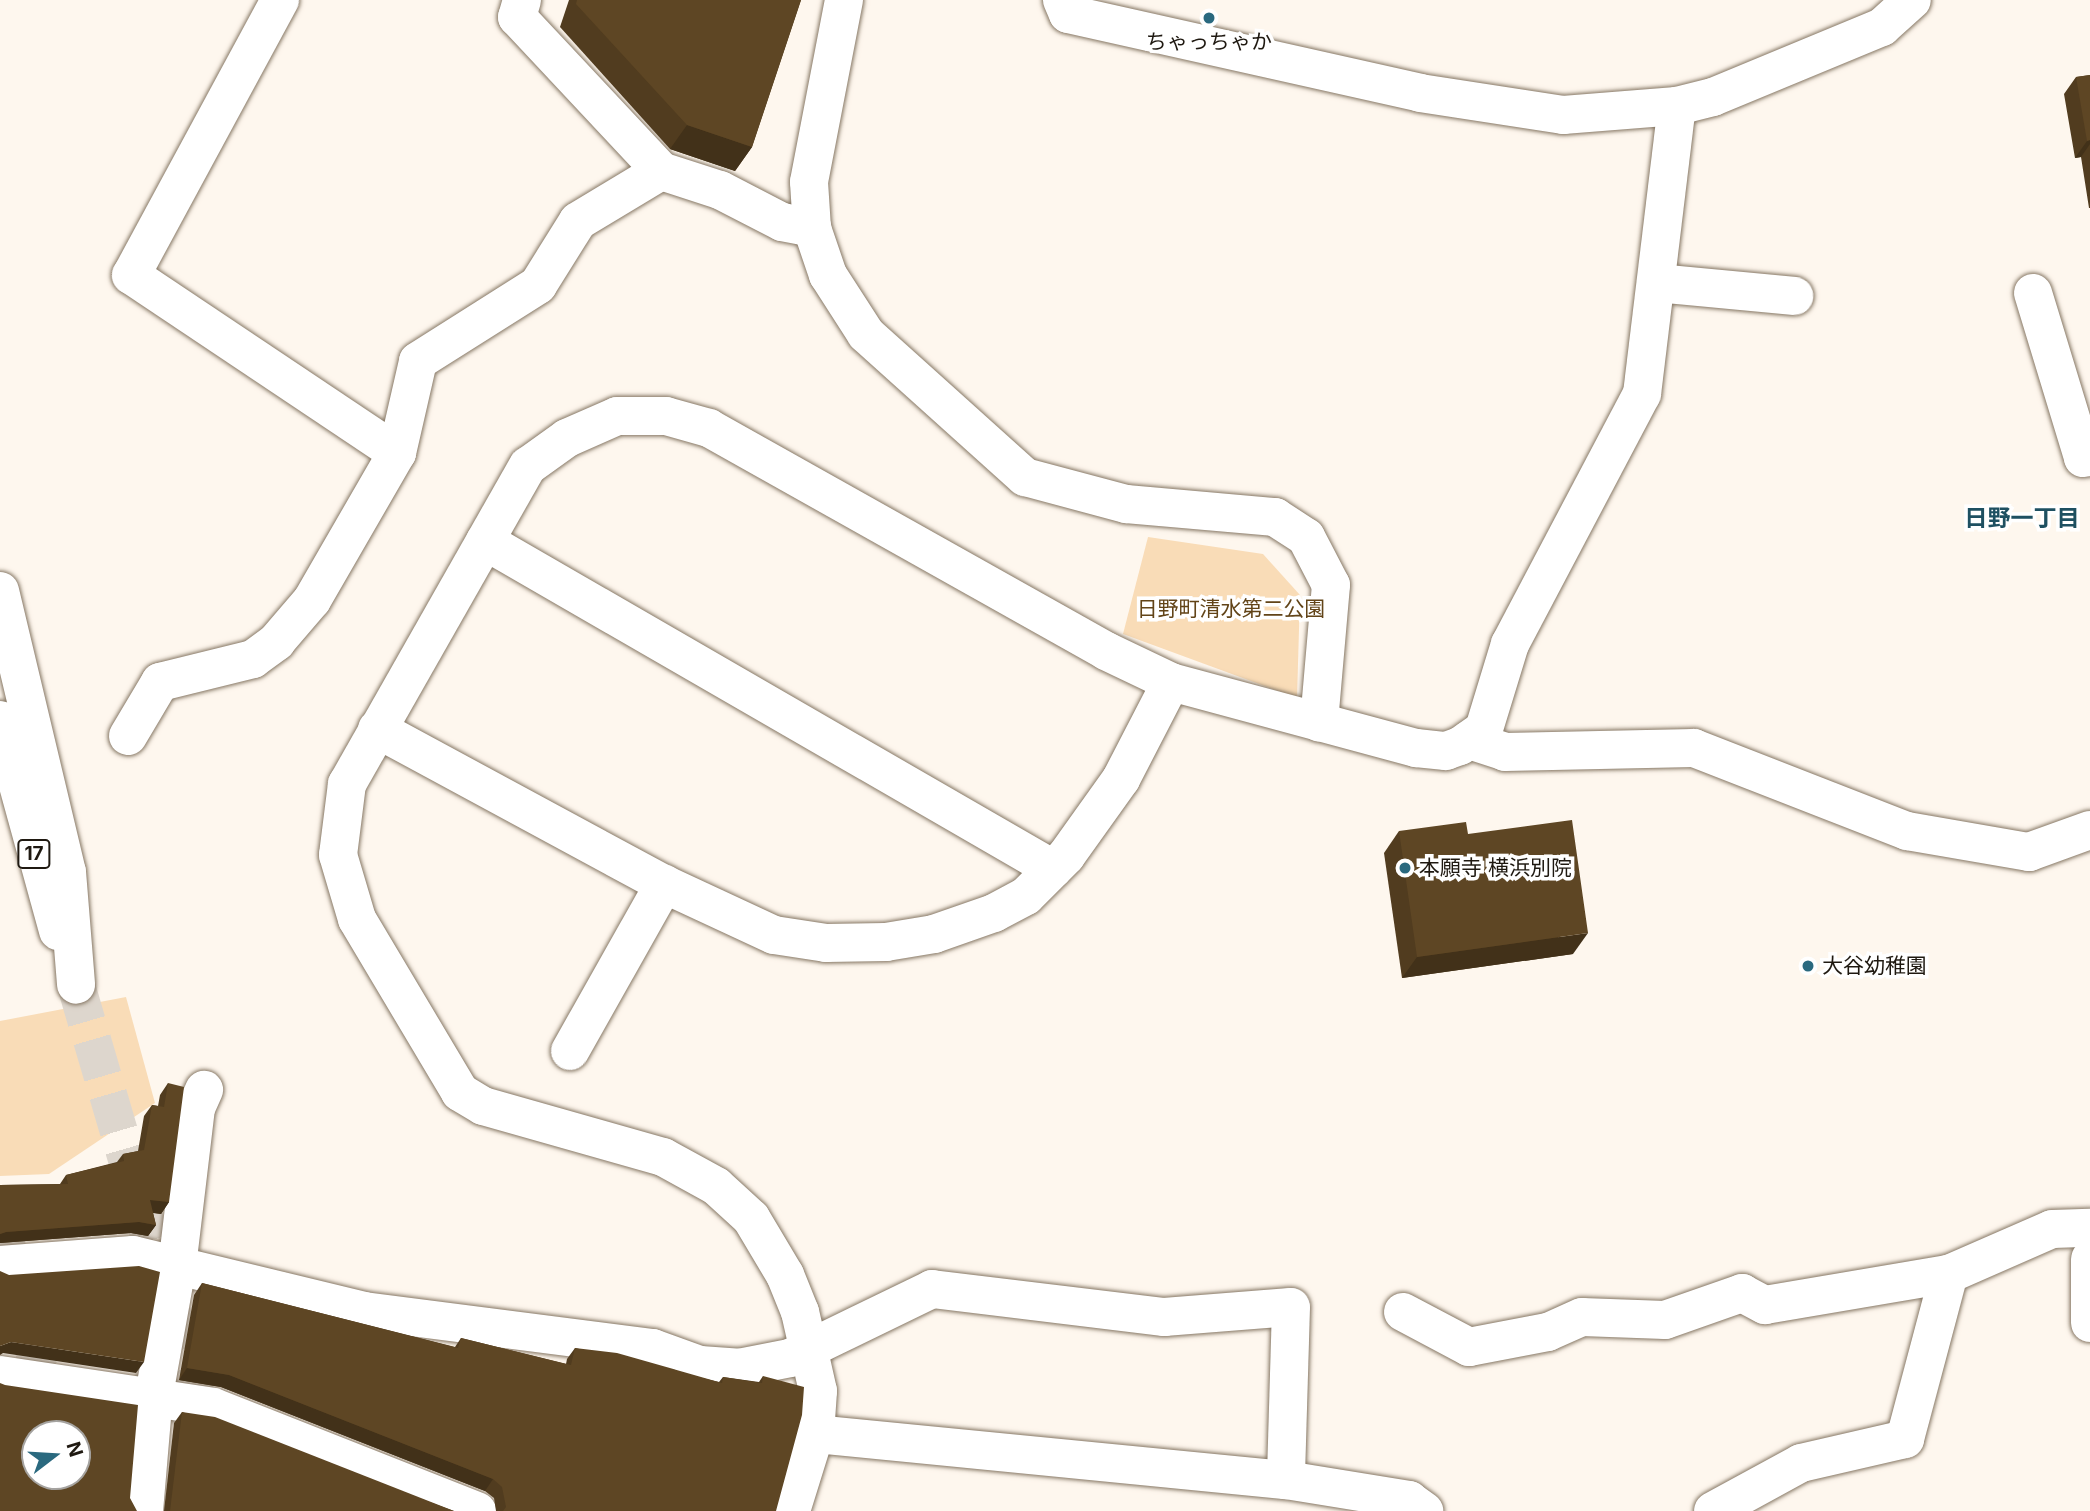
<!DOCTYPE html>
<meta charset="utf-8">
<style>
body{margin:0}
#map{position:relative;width:2090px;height:1511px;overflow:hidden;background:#fef7ee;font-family:Inter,"Noto Sans JP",sans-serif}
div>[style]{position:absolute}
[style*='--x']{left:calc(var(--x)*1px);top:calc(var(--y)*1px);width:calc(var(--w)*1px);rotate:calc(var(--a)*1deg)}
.green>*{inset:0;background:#f9dcb7}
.major-tunnel>*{height:38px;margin-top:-19px;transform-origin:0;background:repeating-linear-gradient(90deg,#ddd6cd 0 38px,transparent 0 57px)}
.roads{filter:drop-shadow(0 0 2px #867764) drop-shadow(0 0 2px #867764)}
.minor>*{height:38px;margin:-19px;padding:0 19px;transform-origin:19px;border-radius:19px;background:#fff}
.major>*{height:38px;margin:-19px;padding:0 19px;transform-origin:19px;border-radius:19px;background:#fff}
.wall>*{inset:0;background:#513c1f}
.shaded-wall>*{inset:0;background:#423119}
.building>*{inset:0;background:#5e4624}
.dots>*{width:19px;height:19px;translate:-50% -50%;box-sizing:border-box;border:4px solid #fff;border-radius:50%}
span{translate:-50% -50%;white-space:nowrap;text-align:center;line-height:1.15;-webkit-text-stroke:7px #fff;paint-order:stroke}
.shield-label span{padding:2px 5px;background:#fff;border:2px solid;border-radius:5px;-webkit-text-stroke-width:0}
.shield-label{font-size:19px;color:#1f1911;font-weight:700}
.poi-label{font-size:21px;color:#1f1911}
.left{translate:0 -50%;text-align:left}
.park-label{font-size:21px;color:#624418}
.neighbourhood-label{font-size:23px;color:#1e5061;font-weight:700}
.north{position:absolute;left:21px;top:1420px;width:70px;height:70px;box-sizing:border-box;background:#fff;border:2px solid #a5a3a0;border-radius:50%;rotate:73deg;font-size:19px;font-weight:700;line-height:28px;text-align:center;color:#1f1911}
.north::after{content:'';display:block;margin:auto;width:24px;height:32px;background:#2a697f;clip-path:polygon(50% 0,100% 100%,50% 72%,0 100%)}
</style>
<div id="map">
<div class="green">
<i style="clip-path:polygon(1148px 537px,1263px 554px,1300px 595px,1297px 698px,1123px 634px)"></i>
<i style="clip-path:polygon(126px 997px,155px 1103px,49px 1174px,0 1176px,0 1021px)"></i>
</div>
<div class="major-tunnel">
<i style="--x:76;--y:985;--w:435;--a:73.7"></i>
<i style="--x:0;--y:1221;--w:220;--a:75.3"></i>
</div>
<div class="roads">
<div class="minor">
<i style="--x:280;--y:0;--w:313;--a:118.4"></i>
<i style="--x:131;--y:275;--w:320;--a:33.8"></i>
<i style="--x:522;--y:0;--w:18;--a:106"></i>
<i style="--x:517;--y:17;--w:211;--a:46.9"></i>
<i style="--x:844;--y:0;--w:185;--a:100.9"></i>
<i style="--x:809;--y:182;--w:46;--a:86.3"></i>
<i style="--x:812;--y:228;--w:50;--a:71.2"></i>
<i style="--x:828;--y:275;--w:70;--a:57.2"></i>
<i style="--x:866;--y:334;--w:214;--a:42"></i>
<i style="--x:1025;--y:477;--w:105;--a:15"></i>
<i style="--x:1126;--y:504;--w:150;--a:5"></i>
<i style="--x:1275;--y:517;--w:37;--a:33"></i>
<i style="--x:1306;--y:537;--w:54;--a:62.5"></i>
<i style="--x:1331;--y:585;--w:138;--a:95"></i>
<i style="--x:1062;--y:0;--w:15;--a:67"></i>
<i style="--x:1068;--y:14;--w:361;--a:12.6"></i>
<i style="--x:1420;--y:93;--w:145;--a:8.7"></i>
<i style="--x:1563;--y:115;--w:114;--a:-4.5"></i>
<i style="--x:1677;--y:106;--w:37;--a:-14"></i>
<i style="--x:1713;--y:97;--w:183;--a:-22.5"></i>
<i style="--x:1882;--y:27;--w:40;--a:-42"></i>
<i style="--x:1657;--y:283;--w:138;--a:5.4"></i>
<i style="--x:2033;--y:293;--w:172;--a:73.1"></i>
<i style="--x:2083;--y:458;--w:7;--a:-8"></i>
<i style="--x:485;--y:541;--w:656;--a:30"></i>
<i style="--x:377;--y:729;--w:326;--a:28.4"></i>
<i style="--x:664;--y:884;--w:121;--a:24.9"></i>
<i style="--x:774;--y:935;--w:53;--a:8.7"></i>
<i style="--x:826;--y:943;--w:60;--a:-1"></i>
<i style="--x:886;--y:942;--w:49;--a:-9.5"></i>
<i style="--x:934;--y:934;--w:64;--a:-19.3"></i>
<i style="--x:994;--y:913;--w:36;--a:-28"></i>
<i style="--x:1026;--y:896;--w:57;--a:-45"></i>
<i style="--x:1066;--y:856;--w:95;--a:-54.5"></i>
<i style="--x:1121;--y:779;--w:109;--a:-62.7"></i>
<i style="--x:128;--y:736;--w:63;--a:-59.3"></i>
<i style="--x:160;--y:682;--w:96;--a:-13.9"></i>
<i style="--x:253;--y:659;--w:29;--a:-36"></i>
<i style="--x:276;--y:642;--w:55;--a:-49.4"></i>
<i style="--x:312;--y:600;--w:170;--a:-60"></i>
<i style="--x:397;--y:453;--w:94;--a:-77.1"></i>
<i style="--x:418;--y:361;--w:142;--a:-32.3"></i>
<i style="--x:538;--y:285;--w:75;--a:-58"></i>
<i style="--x:578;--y:221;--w:97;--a:-31.1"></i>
<i style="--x:661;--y:171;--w:62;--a:17.9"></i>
<i style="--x:720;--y:190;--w:70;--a:27.3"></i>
<i style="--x:782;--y:222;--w:31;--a:11"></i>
<i style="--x:1469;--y:740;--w:38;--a:18"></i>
<i style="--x:1505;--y:752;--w:189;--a:-1.2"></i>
<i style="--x:1694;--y:748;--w:229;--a:21.3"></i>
<i style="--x:1907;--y:831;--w:124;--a:9.8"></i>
<i style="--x:2029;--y:852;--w:65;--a:-19.8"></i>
<i style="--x:570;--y:1051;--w:192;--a:-60.6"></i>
<i style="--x:2090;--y:1259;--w:64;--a:90"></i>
<i style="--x:0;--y:1265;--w:133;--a:-4.3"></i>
<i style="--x:133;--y:1255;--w:238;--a:13.6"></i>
<i style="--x:364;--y:1311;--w:291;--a:7.3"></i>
<i style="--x:653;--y:1348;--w:50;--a:19.9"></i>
<i style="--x:700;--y:1365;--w:39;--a:4"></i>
<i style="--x:739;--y:1368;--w:52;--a:-11.1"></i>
<i style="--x:790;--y:1358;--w:158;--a:-25.9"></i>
<i style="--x:932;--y:1289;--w:234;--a:6.9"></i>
<i style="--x:1164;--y:1317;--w:127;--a:-4.5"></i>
<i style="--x:1291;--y:1307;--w:173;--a:91.7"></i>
<i style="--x:1403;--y:1312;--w:75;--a:27.9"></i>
<i style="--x:1469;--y:1347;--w:80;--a:-10.8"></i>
<i style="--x:1548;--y:1332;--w:37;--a:-24"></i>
<i style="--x:1582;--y:1317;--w:83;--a:2.1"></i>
<i style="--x:1665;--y:1320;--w:82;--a:-19.3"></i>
<i style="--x:1742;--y:1293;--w:26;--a:28"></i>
<i style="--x:1765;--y:1305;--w:187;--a:-9.6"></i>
<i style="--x:1949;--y:1274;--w:112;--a:-23.6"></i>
<i style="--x:2052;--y:1229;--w:38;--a:-2"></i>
<i style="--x:0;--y:1375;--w:215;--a:8.5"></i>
<i style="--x:213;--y:1407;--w:284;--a:21.5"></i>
<i style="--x:815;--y:1434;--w:473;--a:5.6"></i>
<i style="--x:1286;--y:1480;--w:125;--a:9.2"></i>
<i style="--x:1409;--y:1500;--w:19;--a:36"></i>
<i style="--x:144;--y:1511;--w:116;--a:-85.1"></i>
<i style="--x:154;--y:1395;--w:130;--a:-79.8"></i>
<i style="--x:177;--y:1267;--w:160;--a:-83.2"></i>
<i style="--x:196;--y:1108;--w:20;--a:-66"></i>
<i style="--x:791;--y:1511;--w:81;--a:-72.7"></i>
<i style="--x:815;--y:1434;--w:43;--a:-86"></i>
<i style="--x:818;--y:1391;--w:81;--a:-102.8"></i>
<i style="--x:800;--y:1312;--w:40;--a:-112"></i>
<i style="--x:785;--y:1275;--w:66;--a:-120.8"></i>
<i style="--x:751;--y:1218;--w:47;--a:-137.6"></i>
<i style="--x:716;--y:1186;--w:60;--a:-151.3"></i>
<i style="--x:663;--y:1157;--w:187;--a:-164.2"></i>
<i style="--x:483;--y:1106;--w:27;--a:-149"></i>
<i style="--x:460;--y:1092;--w:201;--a:-120.8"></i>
<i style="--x:357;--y:919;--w:67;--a:-106.5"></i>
<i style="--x:338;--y:855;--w:72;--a:-82.8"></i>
<i style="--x:347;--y:784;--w:366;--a:-60.4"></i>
<i style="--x:528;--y:466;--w:48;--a:-35.7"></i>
<i style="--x:567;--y:438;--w:55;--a:-23.7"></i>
<i style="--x:617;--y:416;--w:49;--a:0"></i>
<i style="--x:666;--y:416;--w:45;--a:15.6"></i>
<i style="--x:709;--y:428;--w:455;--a:29.3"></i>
<i style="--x:1106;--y:651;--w:72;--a:25.5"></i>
<i style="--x:1171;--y:682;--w:254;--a:15.1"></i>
<i style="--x:1416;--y:748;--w:30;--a:6"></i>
<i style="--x:1446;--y:751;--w:15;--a:-20"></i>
<i style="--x:1460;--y:746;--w:29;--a:-35"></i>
<i style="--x:1484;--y:729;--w:89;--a:-73"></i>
<i style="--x:1510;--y:644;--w:283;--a:-62.2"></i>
<i style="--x:1642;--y:394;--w:290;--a:-83.1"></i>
<i style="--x:1713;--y:1511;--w:100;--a:-28.6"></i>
<i style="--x:1801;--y:1463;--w:107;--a:-13"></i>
<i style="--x:1905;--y:1439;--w:171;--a:-75.1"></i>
</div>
<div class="major">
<i style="--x:0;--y:591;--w:289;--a:76.6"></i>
<i style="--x:67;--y:872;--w:113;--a:85.4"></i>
<i style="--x:0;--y:720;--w:219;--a:74.6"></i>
</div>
</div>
<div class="wall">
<i style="clip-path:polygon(569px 0,801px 0,752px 147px,735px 171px,670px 149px,560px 27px)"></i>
<i style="clip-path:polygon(2090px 75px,2090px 208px,2089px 208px,2081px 157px,2075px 158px,2064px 94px,2076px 77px)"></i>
<i style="clip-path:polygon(1399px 831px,1468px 834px,1573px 954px,1402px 978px,1384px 853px)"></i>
<i style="clip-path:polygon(168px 1083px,169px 1202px,161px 1214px,153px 1213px,156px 1225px,148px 1236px,131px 1233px,0 1243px,0 1185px,60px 1184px,66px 1175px,117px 1162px,123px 1154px,138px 1151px,144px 1116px,152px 1105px,158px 1106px,160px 1095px)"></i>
<i style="clip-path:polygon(202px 1283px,455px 1347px,461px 1338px,566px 1364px,567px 1359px,575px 1348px,719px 1382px,723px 1377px,759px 1382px,763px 1376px,776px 1511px,496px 1511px,494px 1498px,485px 1491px,221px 1387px,179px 1380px,194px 1295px)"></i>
<i style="clip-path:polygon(182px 1412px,454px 1511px,164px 1511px,174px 1423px)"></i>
</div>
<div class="shaded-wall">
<i style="clip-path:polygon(687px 125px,752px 147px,735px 171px,670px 149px)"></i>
<i style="clip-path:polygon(2090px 140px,2090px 144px,2081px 157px,2075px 158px,2087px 141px)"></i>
<i style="clip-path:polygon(1588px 933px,1573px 954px,1402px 978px,1417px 957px)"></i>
<i style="clip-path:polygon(150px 1200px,169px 1202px,161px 1214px,142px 1211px)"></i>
<i style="clip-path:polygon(139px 1222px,156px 1225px,148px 1236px,131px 1233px,0 1243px,0 1234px,6px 1232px)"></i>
<i style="clip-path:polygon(11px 1342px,144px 1362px,136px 1373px,3px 1353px,0 1355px,0 1346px)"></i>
<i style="clip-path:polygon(187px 1368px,229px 1375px,493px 1479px,485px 1491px,221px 1387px,179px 1380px)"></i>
</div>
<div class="building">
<i style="clip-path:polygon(577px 0,801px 0,752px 147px,687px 125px,576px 4px)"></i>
<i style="clip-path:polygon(2090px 75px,2090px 140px,2087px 141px,2076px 77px)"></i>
<i style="clip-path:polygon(1572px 820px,1588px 933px,1417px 957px,1399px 831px,1466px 822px,1468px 834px)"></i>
<i style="clip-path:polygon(168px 1083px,184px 1087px,169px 1202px,150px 1200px,156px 1225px,139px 1222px,6px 1232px,0 1234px,0 1185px,68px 1184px,66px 1175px,124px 1161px,123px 1154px,144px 1150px,152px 1105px,164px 1107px)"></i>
<i style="clip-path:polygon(139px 1266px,160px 1272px,144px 1362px,11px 1342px,0 1346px,0 1271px,9px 1275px)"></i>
<i style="clip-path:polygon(202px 1283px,458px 1348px,461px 1338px,571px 1365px,575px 1348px,617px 1353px,722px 1383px,723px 1377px,762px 1383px,763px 1376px,804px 1387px,802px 1415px,776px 1511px,503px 1511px,506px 1507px,502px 1487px,493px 1479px,229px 1375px,187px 1368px)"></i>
<i style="clip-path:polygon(evenodd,0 1383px,5px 1385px,138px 1405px,130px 1498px,137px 1511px,0 1511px,0 1383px,35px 1434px,77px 1434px,77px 1476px,35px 1476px,35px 1434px)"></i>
<i style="clip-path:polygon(182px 1412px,215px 1417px,454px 1511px,170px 1511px)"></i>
</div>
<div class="dots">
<i style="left:1209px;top:18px;background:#2a697f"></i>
<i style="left:1405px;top:868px;background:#2a697f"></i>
<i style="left:1808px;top:966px;background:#2a697f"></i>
</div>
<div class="shield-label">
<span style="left:34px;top:854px">17</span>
</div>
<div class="poi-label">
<span style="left:1209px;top:42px">ちゃっちゃか</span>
<span class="left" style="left:1419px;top:868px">本願寺 横浜別院</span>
<span class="left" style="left:1822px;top:966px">大谷幼稚園</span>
</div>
<div class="park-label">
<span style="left:1231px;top:609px">日野町清水第二公園</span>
</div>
<div class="neighbourhood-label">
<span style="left:2022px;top:518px">日野一丁目</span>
</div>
<div class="north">N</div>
</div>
